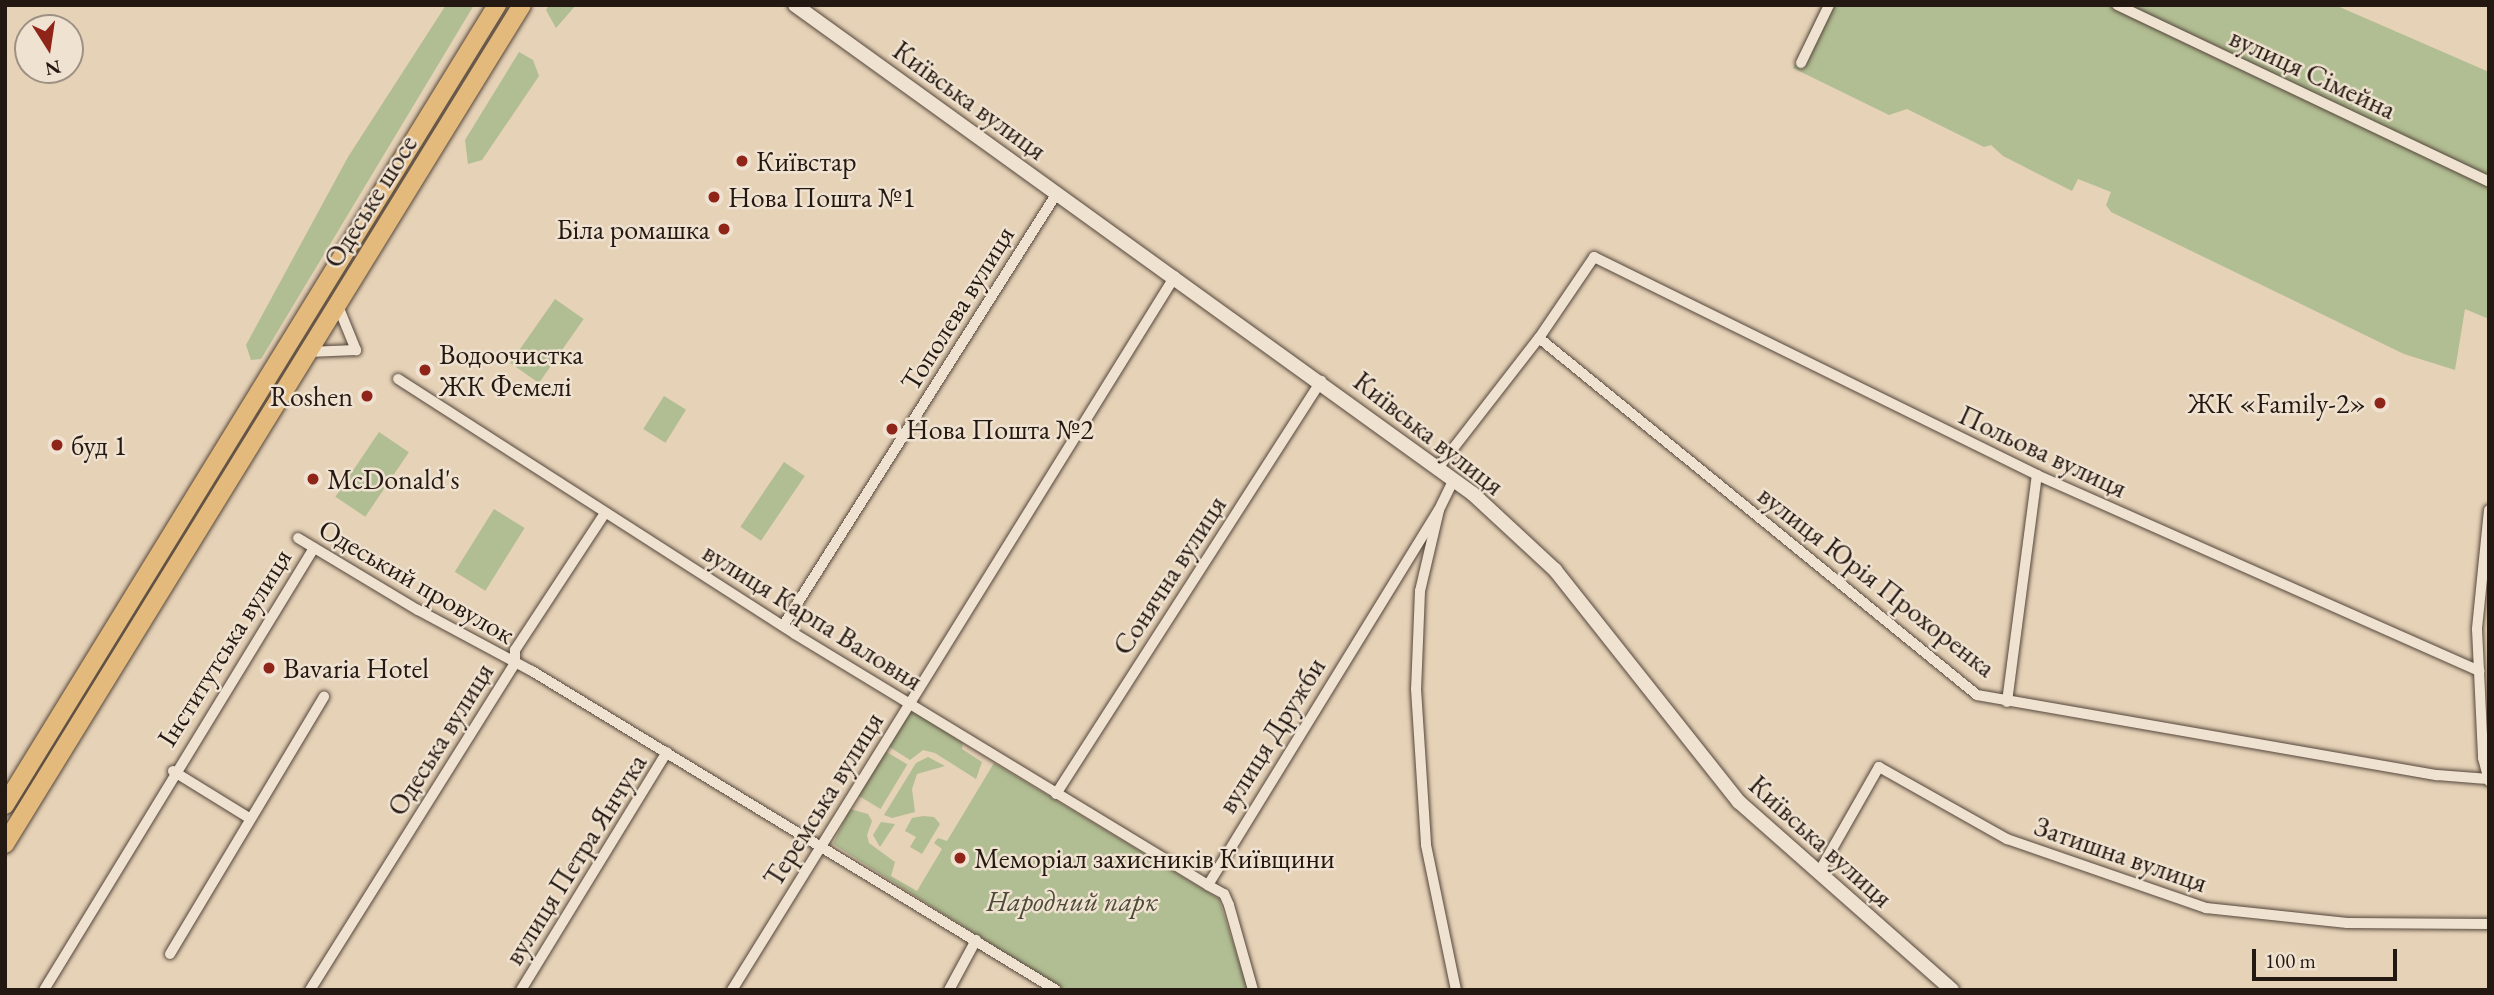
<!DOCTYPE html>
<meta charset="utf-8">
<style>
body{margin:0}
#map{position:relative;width:2494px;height:995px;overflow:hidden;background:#e6d2b7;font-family:"EB Garamond",serif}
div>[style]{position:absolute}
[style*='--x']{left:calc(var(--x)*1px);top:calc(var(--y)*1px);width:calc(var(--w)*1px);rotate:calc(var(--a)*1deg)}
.green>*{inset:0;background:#b1bd92;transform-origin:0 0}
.roads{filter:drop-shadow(0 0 2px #54463b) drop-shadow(0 0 2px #54463b)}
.street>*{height:10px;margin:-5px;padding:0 5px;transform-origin:5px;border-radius:5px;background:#efe2d0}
.secondary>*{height:14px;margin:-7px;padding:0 7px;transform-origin:7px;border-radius:7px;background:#efe2d0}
.highway>*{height:18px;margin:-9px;padding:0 9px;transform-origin:9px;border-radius:9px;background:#e3b97c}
.dots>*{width:19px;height:19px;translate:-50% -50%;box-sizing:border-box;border:4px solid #efe2d0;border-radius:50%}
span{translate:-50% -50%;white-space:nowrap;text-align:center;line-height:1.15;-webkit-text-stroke:5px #efe2d0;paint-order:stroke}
.street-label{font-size:28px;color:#241812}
.poi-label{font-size:28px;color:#241812}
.left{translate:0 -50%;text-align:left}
.right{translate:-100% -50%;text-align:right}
.park-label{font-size:28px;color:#4e4a38;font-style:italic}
.frame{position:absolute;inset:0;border:7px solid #241812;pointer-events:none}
.north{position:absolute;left:14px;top:14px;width:70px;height:70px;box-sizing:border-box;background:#efe2d0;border:2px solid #9e9184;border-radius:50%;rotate:168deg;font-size:19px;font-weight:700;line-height:28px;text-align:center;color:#241812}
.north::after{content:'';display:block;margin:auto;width:24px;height:32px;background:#8f2418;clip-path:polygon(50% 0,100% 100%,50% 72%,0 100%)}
.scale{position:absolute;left:2252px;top:949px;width:145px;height:32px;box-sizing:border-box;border:4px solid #241812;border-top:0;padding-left:9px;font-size:21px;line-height:24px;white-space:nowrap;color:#241812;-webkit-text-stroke:5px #efe2d0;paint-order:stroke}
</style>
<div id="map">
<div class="green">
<i style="clip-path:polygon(446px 5px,474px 5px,261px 359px,251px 360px,246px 345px,348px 157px)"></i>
<i style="clip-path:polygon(549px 5px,576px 5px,556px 28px,546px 10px)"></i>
<i style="clip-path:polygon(1822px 5px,2335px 5px,2489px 72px,2489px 319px,2465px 309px,2455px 370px,2404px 354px,2111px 212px,2106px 205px,2111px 192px,2078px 179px,2072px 191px,2003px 156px,1991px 145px,1984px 147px,1907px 109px,1889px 115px,1793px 68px)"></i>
<i style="clip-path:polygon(519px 52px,533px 60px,539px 76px,482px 160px,468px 164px,465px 140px)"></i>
<i style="left:555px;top:299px;width:35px;height:78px;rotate:35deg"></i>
<i style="left:664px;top:396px;width:26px;height:39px;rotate:32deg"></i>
<i style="left:379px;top:432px;width:36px;height:78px;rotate:34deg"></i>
<i style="left:784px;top:462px;width:25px;height:78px;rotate:34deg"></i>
<i style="left:494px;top:509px;width:36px;height:74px;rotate:32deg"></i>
<i style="clip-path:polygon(914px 712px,963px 743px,962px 749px,982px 762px,976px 779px,935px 753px,923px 750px,910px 760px,888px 746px,908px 714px)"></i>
<i style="left:885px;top:751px;width:26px;height:52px;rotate:31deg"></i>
<i style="clip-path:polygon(928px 757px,945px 766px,917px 774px,912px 789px,915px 812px,892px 818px,884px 815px,916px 763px)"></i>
<i style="clip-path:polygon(994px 763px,1219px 899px,1248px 990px,1064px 990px,833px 844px,850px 809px,868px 814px,872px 821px,867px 835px,869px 843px,895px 862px,891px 876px,917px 891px,942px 849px,934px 843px,938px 838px,947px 841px)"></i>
<i style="clip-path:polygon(923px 816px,934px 817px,940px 824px,922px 854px,910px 847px,916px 837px,905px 831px,912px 818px)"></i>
<i style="clip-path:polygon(881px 822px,895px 824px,880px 847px,873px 835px)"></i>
</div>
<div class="roads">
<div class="street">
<i style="--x:2117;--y:5;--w:412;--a:25.4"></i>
<i style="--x:1801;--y:63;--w:64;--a:-64.2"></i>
<i style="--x:338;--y:306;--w:48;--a:67.8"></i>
<i style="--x:1539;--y:338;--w:565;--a:39.18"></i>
<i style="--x:1977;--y:695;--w:467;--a:9.9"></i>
<i style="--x:2437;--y:775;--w:51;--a:4.5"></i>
<i style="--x:308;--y:352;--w:48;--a:-2.4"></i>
<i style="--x:398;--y:379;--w:472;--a:32.7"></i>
<i style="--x:795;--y:634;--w:483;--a:31.3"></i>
<i style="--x:1438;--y:468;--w:165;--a:-52.2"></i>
<i style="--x:1539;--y:338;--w:98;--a:-55.8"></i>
<i style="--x:1594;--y:257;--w:494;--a:26.2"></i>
<i style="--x:2037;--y:475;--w:484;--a:23.9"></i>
<i style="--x:1454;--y:479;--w:34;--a:116"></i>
<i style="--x:1439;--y:510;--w:83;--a:103.2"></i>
<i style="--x:1420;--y:591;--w:98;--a:92.3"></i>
<i style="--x:1416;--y:689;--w:156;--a:86.3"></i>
<i style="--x:1426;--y:845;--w:148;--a:78.3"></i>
<i style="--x:2489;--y:510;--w:120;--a:95.8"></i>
<i style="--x:2477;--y:629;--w:129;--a:87.3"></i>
<i style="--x:2483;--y:758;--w:24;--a:75"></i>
<i style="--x:298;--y:538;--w:140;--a:31"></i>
<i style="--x:418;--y:610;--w:129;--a:28.2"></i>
<i style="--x:532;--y:671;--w:613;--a:31.33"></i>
<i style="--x:783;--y:626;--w:512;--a:-57.67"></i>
<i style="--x:2007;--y:702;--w:229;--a:-82.5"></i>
<i style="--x:173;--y:771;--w:89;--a:31.7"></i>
<i style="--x:1056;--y:794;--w:491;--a:-57.3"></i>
<i style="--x:1819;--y:872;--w:121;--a:-60.3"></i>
<i style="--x:1879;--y:767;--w:147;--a:29.4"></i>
<i style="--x:2007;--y:839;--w:211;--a:19.1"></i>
<i style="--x:2206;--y:908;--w:142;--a:6.1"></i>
<i style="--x:2347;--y:923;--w:142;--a:0.4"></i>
<i style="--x:170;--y:954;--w:300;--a:-59.1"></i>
<i style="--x:44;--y:990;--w:518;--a:-58.58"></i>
<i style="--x:310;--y:990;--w:386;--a:-57.9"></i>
<i style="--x:515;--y:663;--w:13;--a:-90"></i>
<i style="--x:515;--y:650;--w:164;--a:-56.7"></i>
<i style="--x:521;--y:990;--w:279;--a:-58.5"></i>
<i style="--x:732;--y:990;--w:840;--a:-58.18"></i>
<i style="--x:949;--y:990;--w:57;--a:-61.6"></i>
<i style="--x:1253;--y:990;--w:88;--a:-105.8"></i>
<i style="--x:1229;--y:905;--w:12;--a:-114"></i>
<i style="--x:1224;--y:894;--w:18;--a:-151"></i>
<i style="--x:1208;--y:885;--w:440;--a:-58.4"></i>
</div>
<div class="secondary">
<i style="--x:795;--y:5;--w:836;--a:35.8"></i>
<i style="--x:1473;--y:494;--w:112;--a:42.8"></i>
<i style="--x:1555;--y:570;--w:296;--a:51.6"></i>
<i style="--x:1739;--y:802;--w:284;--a:41.4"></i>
</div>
<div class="highway">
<i style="--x:5;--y:805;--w:939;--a:-58.41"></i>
<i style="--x:5;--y:844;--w:985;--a:-58.36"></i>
</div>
</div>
<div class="dots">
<i style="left:742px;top:161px;background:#8f2418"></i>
<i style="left:714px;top:197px;background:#8f2418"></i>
<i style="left:724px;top:229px;background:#8f2418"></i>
<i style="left:425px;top:370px;background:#8f2418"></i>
<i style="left:367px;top:396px;background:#8f2418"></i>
<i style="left:2380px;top:403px;background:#8f2418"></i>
<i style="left:892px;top:429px;background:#8f2418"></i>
<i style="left:57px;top:445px;background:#8f2418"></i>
<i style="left:313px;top:479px;background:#8f2418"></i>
<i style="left:269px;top:668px;background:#8f2418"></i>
<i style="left:960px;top:858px;background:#8f2418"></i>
</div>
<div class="street-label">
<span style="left:2313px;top:73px;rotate:25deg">вулиця Сімейна</span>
<span style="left:970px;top:100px;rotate:36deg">Київська вулиця</span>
<span style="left:370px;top:201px;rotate:-58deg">Одеське шосе</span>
<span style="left:957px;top:308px;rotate:-58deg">Тополева вулиця</span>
<span style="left:1429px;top:433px;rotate:38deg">Київська вулиця</span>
<span style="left:2043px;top:451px;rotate:25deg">Польова вулиця</span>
<span style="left:1169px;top:575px;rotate:-57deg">Сонячна вулиця</span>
<span style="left:417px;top:581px;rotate:30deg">Одеський провулок</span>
<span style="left:1877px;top:581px;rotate:38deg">вулиця Юрія Прохоренка</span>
<span style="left:813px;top:616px;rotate:32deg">вулиця Карпа Валовня</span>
<span style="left:224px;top:647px;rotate:-58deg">Інститутська вулиця</span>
<span style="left:1271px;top:735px;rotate:-58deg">вулиця Дружби</span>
<span style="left:440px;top:739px;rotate:-58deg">Одеська вулиця</span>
<span style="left:823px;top:799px;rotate:-58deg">Теремська вулиця</span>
<span style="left:1821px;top:841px;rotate:42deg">Київська вулиця</span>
<span style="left:2121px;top:854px;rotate:19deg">Затишна вулиця</span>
<span style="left:575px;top:859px;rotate:-58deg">вулиця Петра Янчука</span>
</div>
<div class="poi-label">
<span class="left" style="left:756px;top:161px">Київстар</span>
<span class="left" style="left:728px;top:197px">Нова Пошта №1</span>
<span class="right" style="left:710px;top:229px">Біла ромашка</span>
<span class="left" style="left:439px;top:370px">Водоочистка<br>ЖК Фемелі</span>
<span class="right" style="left:353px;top:396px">Roshen</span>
<span class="right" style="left:2366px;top:403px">ЖК «Family-2»</span>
<span class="left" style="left:906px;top:429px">Нова Пошта №2</span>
<span class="left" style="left:71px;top:445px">буд 1</span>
<span class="left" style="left:327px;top:479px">McDonald's</span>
<span class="left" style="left:283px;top:668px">Bavaria Hotel</span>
<span class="left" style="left:974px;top:858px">Меморіал захисників Київщини</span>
</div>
<div class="park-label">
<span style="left:1072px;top:901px">Народний парк</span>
</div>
<div class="frame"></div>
<div class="north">N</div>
<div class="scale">100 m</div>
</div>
